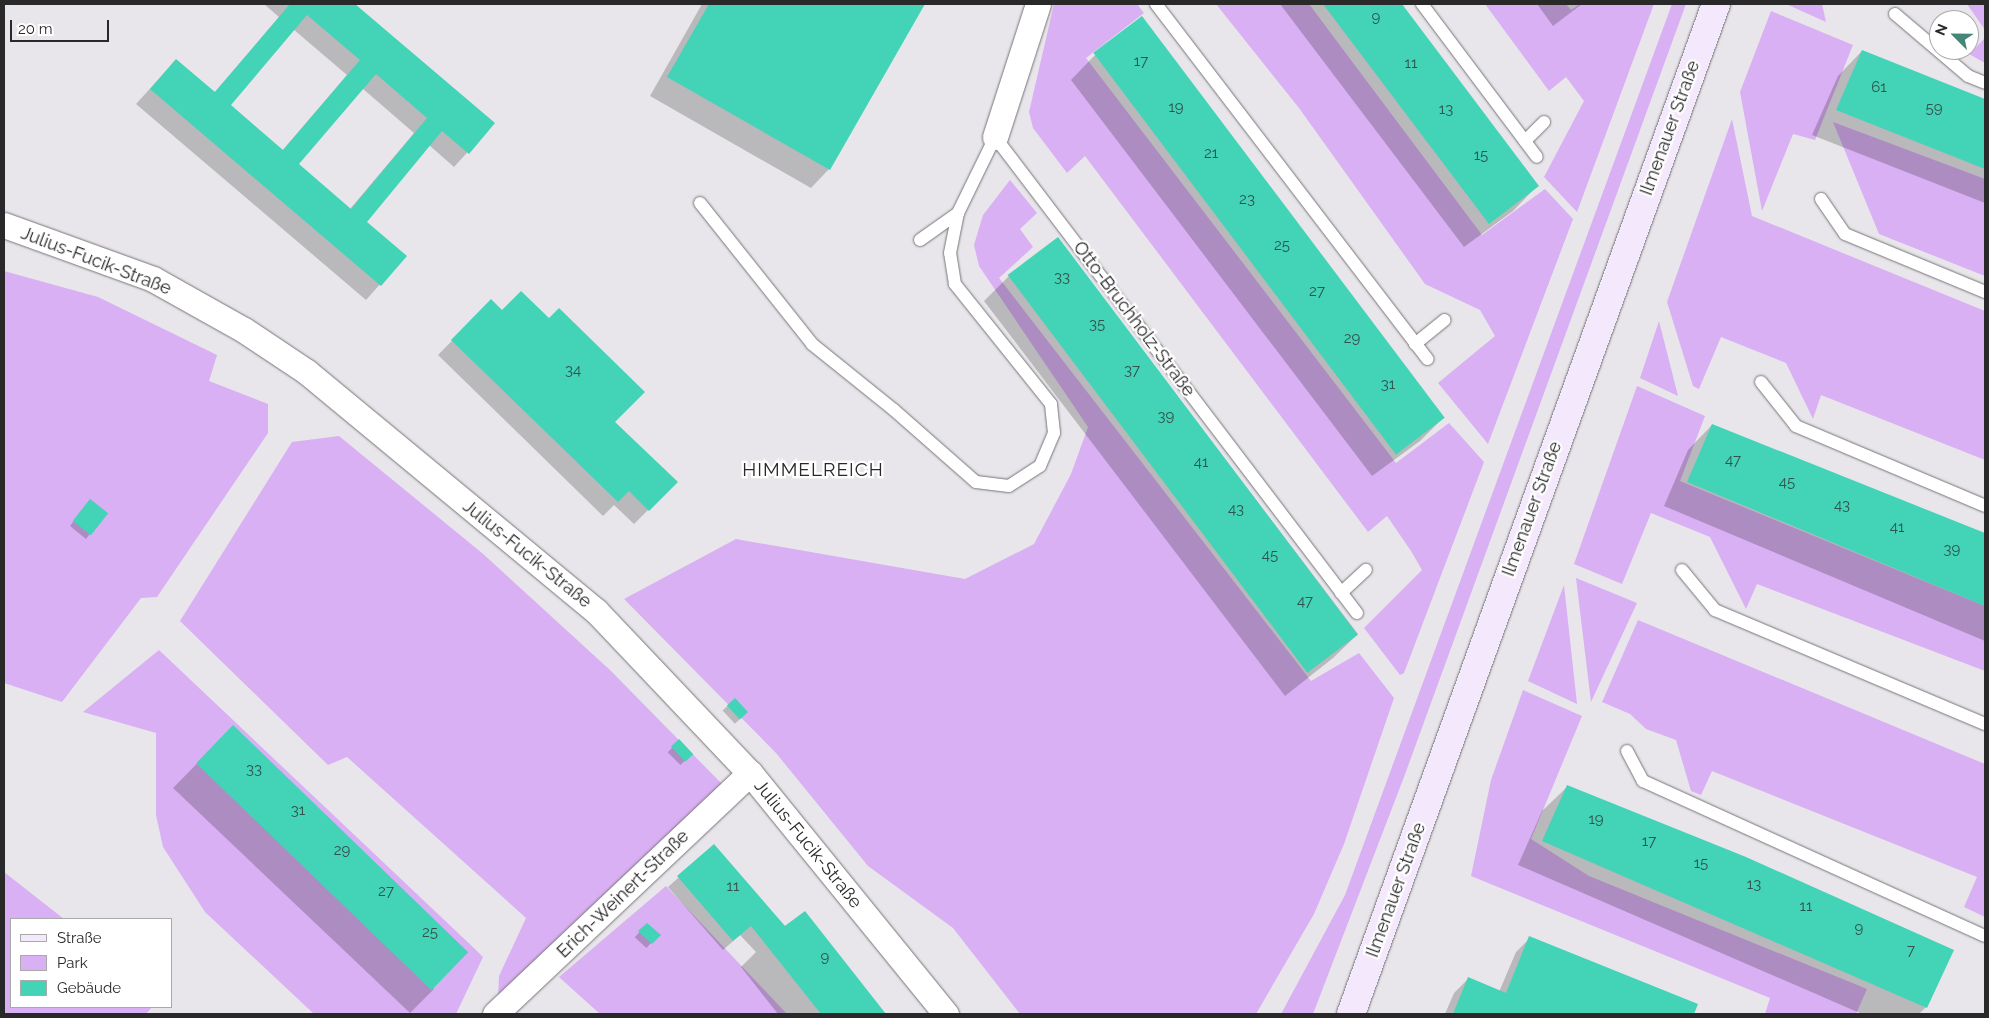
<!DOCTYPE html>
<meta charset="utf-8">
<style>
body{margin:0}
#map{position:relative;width:1989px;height:1018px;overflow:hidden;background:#e8e6ea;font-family:Raleway,sans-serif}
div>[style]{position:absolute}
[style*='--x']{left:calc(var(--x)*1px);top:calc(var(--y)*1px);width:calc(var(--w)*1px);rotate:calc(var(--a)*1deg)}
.green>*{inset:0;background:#d9b0f3}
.shadow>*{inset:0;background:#0003;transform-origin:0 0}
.building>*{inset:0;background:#43d3b7;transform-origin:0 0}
.roads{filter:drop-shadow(0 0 1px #767478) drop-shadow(0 0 1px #767478)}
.lane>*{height:12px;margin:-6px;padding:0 6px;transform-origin:6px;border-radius:6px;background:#fff}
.street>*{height:25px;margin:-12.5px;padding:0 12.5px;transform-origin:12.5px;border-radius:12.5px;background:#fff}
.secondary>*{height:28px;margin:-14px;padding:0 14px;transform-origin:14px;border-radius:14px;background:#f4e8fc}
span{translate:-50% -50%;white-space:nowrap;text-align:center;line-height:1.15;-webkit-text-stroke:4.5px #fff;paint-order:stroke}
.number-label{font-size:15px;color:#30544d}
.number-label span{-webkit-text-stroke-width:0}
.street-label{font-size:18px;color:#2a292a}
.neighbourhood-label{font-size:19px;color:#2a292a;letter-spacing:1px}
.frame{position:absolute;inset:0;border:5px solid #2a292a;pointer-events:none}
.legend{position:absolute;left:10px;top:918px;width:162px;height:90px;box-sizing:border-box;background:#fff;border:1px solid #aaa9aa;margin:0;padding:6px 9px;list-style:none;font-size:15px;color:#2a292a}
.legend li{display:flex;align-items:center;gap:10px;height:25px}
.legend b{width:25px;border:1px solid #aaa9aa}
.north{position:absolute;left:1929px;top:10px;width:50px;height:50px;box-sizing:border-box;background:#fff;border:1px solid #aaa9aa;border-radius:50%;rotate:293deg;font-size:14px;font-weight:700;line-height:20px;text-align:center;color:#2a292a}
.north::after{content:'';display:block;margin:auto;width:18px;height:22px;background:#448677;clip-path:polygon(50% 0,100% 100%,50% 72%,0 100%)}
.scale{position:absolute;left:10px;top:20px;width:99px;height:22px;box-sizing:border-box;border:2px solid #2a292a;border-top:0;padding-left:6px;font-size:15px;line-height:18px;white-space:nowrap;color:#2a292a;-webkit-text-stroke:4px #fff;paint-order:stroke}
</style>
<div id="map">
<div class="green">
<i style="clip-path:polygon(1054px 4px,1137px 4px,1144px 13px,1086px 58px,1396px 463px,1449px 423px,1484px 462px,1404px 673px,1400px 675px,1364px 628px,1422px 570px,1411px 551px,1387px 516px,1368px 532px,1085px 156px,1067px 173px,1033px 128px,1029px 112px)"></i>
<i style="clip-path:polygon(1216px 4px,1309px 4px,1482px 235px,1545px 189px,1573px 219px,1488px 444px,1438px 383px,1495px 336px,1480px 310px,1425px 284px,1299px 108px)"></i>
<i style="clip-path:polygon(1485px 4px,1566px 4px,1571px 10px,1580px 4px,1654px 4px,1577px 212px,1544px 177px,1584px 101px,1566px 77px,1549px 91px)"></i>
<i style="clip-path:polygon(1672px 4px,1686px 4px,1404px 777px,1313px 1014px,1281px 1014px,1345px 895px)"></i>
<i style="clip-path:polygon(1786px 4px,1822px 4px,1826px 22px)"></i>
<i style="clip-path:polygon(1967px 4px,1985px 4px,1985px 30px)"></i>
<i style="clip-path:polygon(1771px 11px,1853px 45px,1815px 140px,1793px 134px,1762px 211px,1740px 92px)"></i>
<i style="clip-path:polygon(1985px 38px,1985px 63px,1969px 54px)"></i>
<i style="clip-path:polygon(1732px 119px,1752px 216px,1985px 311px,1985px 460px,1821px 395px,1813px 419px,1786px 363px,1721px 337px,1699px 389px,1693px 386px,1667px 302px)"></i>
<i style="clip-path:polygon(1833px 122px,1985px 179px,1985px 276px,1879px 234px)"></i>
<i style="clip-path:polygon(1010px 180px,1037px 213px,1020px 229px,1033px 247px,999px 278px,1311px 681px,1359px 653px,1394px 698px,1344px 844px,1314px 914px,1256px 1014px,1020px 1014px,953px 928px,868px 866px,776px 753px,624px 599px,736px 539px,965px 579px,1034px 544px,1071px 474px,1088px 427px,979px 266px,974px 245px,983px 215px)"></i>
<i style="clip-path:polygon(4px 271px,98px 297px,217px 355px,209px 381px,268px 404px,268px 433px,157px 597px,141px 598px,62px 702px,4px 683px)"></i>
<i style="clip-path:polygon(1659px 321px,1678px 396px,1640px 378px)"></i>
<i style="clip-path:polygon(1637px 386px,1705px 416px,1680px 481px,1985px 606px,1985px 671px,1757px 584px,1746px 609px,1710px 537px,1651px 513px,1622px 584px,1574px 564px)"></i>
<i style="clip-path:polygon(339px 436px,482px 553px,610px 670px,723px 785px,498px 1000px,499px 976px,526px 918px,347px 757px,328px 765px,180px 621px,292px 442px)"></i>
<i style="clip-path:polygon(1576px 578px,1637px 603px,1591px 702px)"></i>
<i style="clip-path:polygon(1564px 585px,1577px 704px,1528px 681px)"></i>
<i style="clip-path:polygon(1638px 620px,1985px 764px,1985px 917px,1964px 907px,1977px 877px,1712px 771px,1701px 795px,1691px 791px,1676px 740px,1646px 729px,1630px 714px,1602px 702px)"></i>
<i style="clip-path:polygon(159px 650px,476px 950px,483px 957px,456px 1014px,314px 1014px,205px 912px,163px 847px,156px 815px,156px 733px,83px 712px)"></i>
<i style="clip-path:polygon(1523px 690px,1582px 716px,1531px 839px,1589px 876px,1867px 989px,1856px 1014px,1765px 1014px,1770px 998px,1471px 876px,1491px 780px)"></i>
<i style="clip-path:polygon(4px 872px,64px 919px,11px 919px,11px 1007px,152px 1007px,146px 1014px,4px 1014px)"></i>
<i style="clip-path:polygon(666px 886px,787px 1014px,600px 1014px,559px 977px)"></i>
</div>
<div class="shadow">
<i style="clip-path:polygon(evenodd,264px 4px,353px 4px,493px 124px,454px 167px,429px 145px,365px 222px,405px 256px,366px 300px,136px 104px,176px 60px,214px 93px,279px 17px,264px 4px,293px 29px,347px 75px,282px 151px,229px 105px,293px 29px,264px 4px,362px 88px,414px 133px,350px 209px,297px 164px,362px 88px)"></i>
<i style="clip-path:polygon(702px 4px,924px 4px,829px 169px,811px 188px,650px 96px)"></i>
<i style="clip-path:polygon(1280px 4px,1400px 4px,1537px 186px,1513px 211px,1464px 247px)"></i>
<i style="clip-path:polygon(1537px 4px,1582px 4px,1553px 26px)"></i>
<i style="clip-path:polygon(1862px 51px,1985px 100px,1985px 203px,1812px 135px,1838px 76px)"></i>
<i style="clip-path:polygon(1095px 55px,1444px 417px,1420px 441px,1372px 476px,1071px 80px)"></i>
<i style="clip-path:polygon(1058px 239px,1358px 634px,1333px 658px,1285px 696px,984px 301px,1009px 276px)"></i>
<i style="clip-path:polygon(491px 301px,676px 482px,634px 524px,614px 505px,603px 516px,438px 355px)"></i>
<i style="clip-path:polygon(1712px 425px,1985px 534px,1985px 641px,1664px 506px,1688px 450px)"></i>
<i style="clip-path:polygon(85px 506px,106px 513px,86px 539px,70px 526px)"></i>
<i style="left:735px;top:699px;width:18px;height:17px;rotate:47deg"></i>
<i style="clip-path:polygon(233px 727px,434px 989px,410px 1013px,173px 788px)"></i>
<i style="left:679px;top:741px;width:18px;height:16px;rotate:45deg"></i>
<i style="clip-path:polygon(1567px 787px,1926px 1007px,1919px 1014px,1862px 1014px,1518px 865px,1542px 811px)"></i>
<i style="clip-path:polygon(714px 846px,779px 930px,805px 912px,884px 1014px,778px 1014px,741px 967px,756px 952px,740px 935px,723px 950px,668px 887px)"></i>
<i style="left:647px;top:924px;width:16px;height:18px;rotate:43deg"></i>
<i style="clip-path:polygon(1530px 938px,1696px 1005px,1693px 1014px,1445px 1014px,1454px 993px,1468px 979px,1499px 992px,1516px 952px)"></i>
</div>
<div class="building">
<i style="clip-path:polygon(evenodd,290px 4px,355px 4px,495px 123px,469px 154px,442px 131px,367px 222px,407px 256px,381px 286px,150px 89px,176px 59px,215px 92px,290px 4px,307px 15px,360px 60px,283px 150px,231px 105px,307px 15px,290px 4px,376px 74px,427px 118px,351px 209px,299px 164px,376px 74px)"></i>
<i style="clip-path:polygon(709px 4px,925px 4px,830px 170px,667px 77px)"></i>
<i style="clip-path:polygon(1323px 4px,1402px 4px,1539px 186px,1489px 224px)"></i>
<i style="left:1142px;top:16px;width:503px;height:61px;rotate:53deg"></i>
<i style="clip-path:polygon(1862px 50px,1985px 99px,1985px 169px,1836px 110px)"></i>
<i style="left:1058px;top:237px;width:498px;height:63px;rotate:53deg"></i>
<i style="clip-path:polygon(521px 291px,549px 318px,559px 308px,645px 392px,615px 422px,678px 482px,649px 511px,629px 491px,618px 502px,451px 340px,491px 299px,502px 310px)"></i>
<i style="clip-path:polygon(1712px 424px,1985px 533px,1985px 606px,1687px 482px)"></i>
<i style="left:90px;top:499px;width:23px;height:28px;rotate:38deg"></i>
<i style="left:735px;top:698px;width:19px;height:11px;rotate:47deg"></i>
<i style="left:233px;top:725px;width:327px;height:53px;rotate:44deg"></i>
<i style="left:679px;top:739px;width:21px;height:11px;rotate:47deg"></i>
<i style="clip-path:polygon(1567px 785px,1746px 857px,1954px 950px,1927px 1008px,1542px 841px)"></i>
<i style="clip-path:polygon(714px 844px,785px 926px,805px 911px,886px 1014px,821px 1014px,751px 926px,733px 941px,677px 876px)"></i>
<i style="clip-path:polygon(647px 923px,661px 935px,652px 944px,638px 931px)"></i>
<i style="clip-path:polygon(1529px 936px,1698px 1004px,1694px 1014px,1453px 1014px,1468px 977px,1506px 993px)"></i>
</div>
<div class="roads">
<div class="lane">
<i style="--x:1156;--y:4;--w:447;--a:52.6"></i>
<i style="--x:1422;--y:4;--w:191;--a:53.1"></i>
<i style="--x:1895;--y:14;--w:96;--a:40.3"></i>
<i style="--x:1968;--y:76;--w:18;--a:22"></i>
<i style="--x:1525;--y:141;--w:27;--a:-45"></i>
<i style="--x:1821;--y:199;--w:42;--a:55.6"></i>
<i style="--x:1845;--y:234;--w:152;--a:22.5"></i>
<i style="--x:700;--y:203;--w:180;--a:51.5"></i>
<i style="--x:812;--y:344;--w:105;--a:38.8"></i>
<i style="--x:894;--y:410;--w:109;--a:41.3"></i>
<i style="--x:976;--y:482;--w:33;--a:7"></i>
<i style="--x:1009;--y:486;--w:37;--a:-33"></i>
<i style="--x:1040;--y:466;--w:36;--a:-67"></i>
<i style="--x:1054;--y:433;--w:29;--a:-96"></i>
<i style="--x:1051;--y:404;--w:154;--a:-128.7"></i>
<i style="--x:955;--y:284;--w:31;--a:-99"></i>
<i style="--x:950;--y:253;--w:41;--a:-78.7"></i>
<i style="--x:958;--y:213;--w:85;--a:-64"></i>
<i style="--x:995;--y:137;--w:598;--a:52.75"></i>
<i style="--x:920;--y:240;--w:47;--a:-35.4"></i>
<i style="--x:1415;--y:344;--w:38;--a:-39"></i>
<i style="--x:1761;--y:382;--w:56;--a:51.5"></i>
<i style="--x:1796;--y:426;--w:205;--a:22.9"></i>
<i style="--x:1682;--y:570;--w:52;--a:50.5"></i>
<i style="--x:1715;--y:610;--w:293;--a:22.9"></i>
<i style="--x:1341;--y:593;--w:34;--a:-43"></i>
<i style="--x:1627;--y:751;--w:34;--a:62"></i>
<i style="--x:1643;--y:781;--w:375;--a:24.4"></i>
</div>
<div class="street">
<i style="--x:995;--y:137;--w:140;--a:-72.1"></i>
<i style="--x:4;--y:225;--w:158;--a:19.9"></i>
<i style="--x:153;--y:279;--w:104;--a:29.3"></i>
<i style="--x:244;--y:330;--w:76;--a:33.7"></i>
<i style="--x:307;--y:372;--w:375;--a:39.6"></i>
<i style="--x:596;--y:611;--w:224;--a:46.5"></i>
<i style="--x:750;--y:773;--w:311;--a:50.9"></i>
<i style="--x:495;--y:1014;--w:351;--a:-43.4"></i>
</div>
<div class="secondary">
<i style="--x:1351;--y:1014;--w:1074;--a:-70.13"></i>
</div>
</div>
<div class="number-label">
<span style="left:1376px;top:18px">9</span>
<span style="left:1141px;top:62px">17</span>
<span style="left:1411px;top:64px">11</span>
<span style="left:1879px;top:88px">61</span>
<span style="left:1176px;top:108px">19</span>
<span style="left:1934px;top:109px">59</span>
<span style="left:1446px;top:110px">13</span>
<span style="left:1211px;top:154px">21</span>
<span style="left:1481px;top:156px">15</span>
<span style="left:1247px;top:200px">23</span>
<span style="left:1282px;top:246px">25</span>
<span style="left:1062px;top:278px">33</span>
<span style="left:1317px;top:292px">27</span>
<span style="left:1097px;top:325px">35</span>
<span style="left:1352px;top:339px">29</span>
<span style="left:573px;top:371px">34</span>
<span style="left:1132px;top:371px">37</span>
<span style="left:1388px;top:385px">31</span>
<span style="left:1166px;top:417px">39</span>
<span style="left:1733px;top:461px">47</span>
<span style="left:1201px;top:463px">41</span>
<span style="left:1787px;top:483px">45</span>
<span style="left:1842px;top:506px">43</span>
<span style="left:1236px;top:510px">43</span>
<span style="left:1897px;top:528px">41</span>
<span style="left:1952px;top:550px">39</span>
<span style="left:1270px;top:556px">45</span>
<span style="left:1305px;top:602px">47</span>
<span style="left:254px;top:770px">33</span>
<span style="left:298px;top:811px">31</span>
<span style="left:1596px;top:820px">19</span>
<span style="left:1649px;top:842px">17</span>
<span style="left:342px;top:851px">29</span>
<span style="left:1701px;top:864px">15</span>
<span style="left:1754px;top:885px">13</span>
<span style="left:733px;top:887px">11</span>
<span style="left:386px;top:892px">27</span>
<span style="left:1806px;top:907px">11</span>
<span style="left:1859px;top:929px">9</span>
<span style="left:430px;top:933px">25</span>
<span style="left:1911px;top:951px">7</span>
<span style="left:825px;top:958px">9</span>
</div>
<div class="street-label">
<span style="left:1670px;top:128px;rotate:-70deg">Ilmenauer Straße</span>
<span style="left:96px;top:261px;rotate:21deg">Julius-Fucik-Straße</span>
<span style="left:1134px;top:319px;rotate:53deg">Otto-Bruchholz-Straße</span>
<span style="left:1532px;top:509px;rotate:-70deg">Ilmenauer Straße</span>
<span style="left:527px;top:554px;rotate:39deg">Julius-Fucik-Straße</span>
<span style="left:808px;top:844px;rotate:51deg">Julius-Fucik-Straße</span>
<span style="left:1396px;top:890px;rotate:-70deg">Ilmenauer Straße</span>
<span style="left:623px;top:894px;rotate:-44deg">Erich-Weinert-Straße</span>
</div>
<div class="neighbourhood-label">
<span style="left:813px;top:470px">HIMMELREICH</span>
</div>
<div class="frame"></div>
<ul class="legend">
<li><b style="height:6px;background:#f4e8fc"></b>Straße</li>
<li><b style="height:14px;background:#d9b0f3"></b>Park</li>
<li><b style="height:14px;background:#43d3b7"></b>Gebäude</li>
</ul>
<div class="north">N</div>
<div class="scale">20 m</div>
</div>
